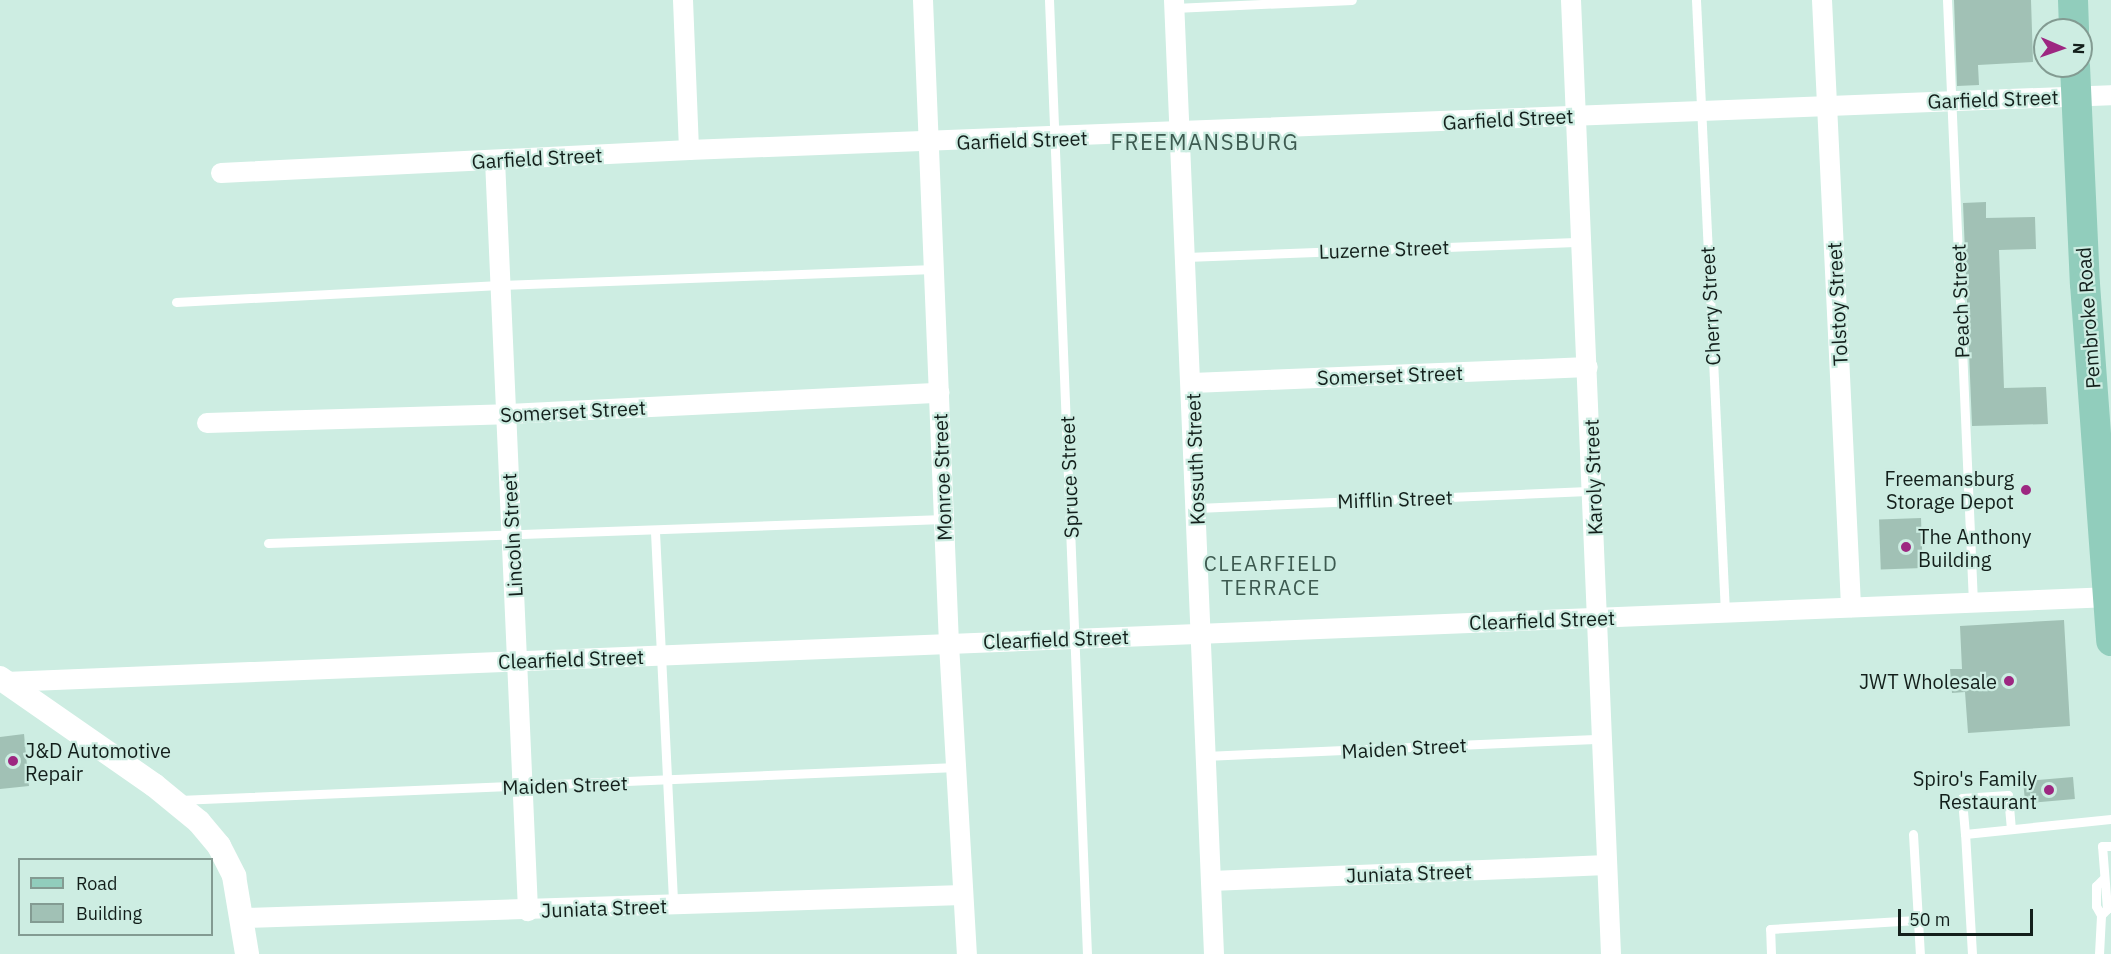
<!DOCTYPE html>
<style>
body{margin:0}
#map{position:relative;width:2111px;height:954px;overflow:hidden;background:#cdede2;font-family:"IBM Plex Sans",sans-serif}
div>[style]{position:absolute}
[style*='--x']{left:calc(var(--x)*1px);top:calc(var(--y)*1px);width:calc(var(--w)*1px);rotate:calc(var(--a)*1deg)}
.building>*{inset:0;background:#a1c1b5;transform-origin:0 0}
.service>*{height:9px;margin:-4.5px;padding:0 4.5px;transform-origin:4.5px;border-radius:4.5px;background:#fff}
.minor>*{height:20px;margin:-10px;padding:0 10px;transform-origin:10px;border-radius:10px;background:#fff}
.tertiary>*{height:24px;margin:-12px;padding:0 12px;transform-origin:12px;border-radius:12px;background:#fff}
.primary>*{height:30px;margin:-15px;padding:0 15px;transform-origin:15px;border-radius:15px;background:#91cdbc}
.dots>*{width:16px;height:16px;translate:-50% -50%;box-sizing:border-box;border:3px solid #cdede2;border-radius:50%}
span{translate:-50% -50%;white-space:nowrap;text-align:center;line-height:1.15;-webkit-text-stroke:4.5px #cdede2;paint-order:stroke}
.street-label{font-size:20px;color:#131f1b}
.poi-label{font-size:20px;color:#131f1b}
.right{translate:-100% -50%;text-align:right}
.left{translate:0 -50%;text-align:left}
.neighbourhood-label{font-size:21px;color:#3d5a50;letter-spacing:1.5px}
.quarter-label{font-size:22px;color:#3d5a50;letter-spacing:1.5px}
.legend{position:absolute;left:18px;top:858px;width:195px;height:78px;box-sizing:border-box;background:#cdede2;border:2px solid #839b92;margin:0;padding:8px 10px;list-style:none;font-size:18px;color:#131f1b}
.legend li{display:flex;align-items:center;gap:12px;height:30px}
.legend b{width:30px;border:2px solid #839b92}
.north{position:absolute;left:2033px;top:18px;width:60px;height:60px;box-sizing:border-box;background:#cdede2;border:2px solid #839b92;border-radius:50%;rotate:92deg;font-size:16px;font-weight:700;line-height:24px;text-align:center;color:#131f1b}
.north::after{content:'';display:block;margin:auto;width:21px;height:27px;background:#9d2781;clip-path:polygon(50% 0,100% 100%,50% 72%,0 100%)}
.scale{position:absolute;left:1898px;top:909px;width:135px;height:27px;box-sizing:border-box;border:3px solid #131f1b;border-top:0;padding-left:8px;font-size:18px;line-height:21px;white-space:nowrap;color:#131f1b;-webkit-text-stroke:4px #cdede2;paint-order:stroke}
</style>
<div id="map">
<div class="building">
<i style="clip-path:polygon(1954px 0,2031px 0,2033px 62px,1978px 65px,1979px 85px,1957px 86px)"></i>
<i style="clip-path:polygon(1986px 202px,1986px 218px,2035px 217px,2036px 249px,1999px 250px,2004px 388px,2046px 387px,2048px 424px,1972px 426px,1963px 203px)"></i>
<i style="left:1921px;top:518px;width:50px;height:42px;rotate:88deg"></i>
<i style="clip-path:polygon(2064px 620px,2070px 726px,1968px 733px,1965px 692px,1952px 693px,1950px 669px,1962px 669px,1960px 626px)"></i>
<i style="clip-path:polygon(24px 734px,29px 786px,0 789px,0 737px)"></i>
<i style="left:2073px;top:777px;width:22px;height:50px;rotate:85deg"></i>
</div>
<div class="service">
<i style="--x:1049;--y:0;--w:955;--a:87.72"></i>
<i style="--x:1696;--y:0;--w:613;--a:87.29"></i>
<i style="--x:1947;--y:0;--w:603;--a:87.53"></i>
<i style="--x:1174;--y:8;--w:178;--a:-2.6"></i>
<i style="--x:1186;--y:257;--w:396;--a:-2.2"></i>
<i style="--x:176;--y:302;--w:324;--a:-3"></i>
<i style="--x:500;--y:285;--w:434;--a:-2.1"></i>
<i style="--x:1197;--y:508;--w:397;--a:-2.5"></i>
<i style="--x:655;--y:532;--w:374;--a:87.2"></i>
<i style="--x:268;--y:543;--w:676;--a:-2.03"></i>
<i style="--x:1205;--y:756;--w:397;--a:-2.5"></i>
<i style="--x:179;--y:800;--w:778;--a:-2.43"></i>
<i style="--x:1913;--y:834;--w:120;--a:86.7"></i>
<i style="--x:1965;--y:834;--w:36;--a:-95"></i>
<i style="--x:1962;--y:798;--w:46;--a:-3.7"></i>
<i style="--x:2008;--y:795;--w:34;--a:85"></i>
<i style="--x:2101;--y:915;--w:8;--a:-45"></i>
<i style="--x:2107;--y:909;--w:63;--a:-94.5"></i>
<i style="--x:2102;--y:846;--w:9;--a:0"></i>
<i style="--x:1771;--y:954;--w:25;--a:-92"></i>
<i style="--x:1770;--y:929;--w:147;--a:-3.5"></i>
<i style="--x:1972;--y:954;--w:120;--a:-93.3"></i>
<i style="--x:1965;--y:834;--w:147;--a:-5.9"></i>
<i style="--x:2099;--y:954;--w:39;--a:-87"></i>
<i style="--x:2101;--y:915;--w:10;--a:-119"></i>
<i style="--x:2096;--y:906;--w:20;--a:-90"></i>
<i style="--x:2096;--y:886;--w:10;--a:-45"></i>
</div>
<div class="minor">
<i style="--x:683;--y:0;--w:150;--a:87.7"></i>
<i style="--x:923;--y:0;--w:645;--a:87.69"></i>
<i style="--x:949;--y:644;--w:311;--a:86.7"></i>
<i style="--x:1174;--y:0;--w:955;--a:87.6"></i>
<i style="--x:1571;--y:0;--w:955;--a:87.6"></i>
<i style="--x:1822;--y:0;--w:608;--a:87.26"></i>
<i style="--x:495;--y:160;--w:752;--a:87.48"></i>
<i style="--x:221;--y:173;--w:469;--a:-2.8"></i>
<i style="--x:689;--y:150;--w:1423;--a:-2.21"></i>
<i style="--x:1192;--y:383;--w:396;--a:-2.3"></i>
<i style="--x:207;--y:423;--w:299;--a:-1.7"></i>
<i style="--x:506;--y:414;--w:434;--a:-2.8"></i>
<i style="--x:5;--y:682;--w:2108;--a:-2.31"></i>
<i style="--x:1211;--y:881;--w:396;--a:-2.3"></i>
<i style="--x:244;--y:918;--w:719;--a:-1.83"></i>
</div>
<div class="tertiary">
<i style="--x:0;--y:678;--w:188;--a:34.8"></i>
<i style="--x:154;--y:785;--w:58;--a:39.4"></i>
<i style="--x:199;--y:822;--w:31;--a:50"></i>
<i style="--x:219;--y:846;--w:34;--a:63"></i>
<i style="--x:234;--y:876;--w:79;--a:80.5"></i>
</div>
<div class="primary">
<i style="--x:2073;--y:0;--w:30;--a:88"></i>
<i style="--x:2075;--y:66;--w:218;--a:87.4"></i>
<i style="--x:2085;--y:284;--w:358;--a:85.8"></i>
</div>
<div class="dots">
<i style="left:2026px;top:490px;background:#9d2781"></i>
<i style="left:1906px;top:547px;background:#9d2781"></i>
<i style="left:2009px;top:681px;background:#9d2781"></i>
<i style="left:13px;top:761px;background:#9d2781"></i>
<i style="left:2049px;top:790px;background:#9d2781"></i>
</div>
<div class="street-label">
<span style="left:1993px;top:99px;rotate:-2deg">Garfield Street</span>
<span style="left:1508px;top:119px;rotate:-3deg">Garfield Street</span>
<span style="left:1022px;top:140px;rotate:-2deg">Garfield Street</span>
<span style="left:537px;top:158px;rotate:-3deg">Garfield Street</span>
<span style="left:1384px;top:249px;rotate:-2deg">Luzerne Street</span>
<span style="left:1960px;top:301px;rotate:-92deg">Peach Street</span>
<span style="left:1837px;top:304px;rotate:-93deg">Tolstoy Street</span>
<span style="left:1710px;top:306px;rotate:-93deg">Cherry Street</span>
<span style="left:2088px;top:318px;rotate:-94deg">Pembroke Road</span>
<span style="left:1390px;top:375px;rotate:-2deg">Somerset Street</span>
<span style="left:573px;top:411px;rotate:-3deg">Somerset Street</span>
<span style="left:1195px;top:459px;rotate:-92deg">Kossuth Street</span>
<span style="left:942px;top:477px;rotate:-92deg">Monroe Street</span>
<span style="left:1069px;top:477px;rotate:-92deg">Spruce Street</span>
<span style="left:1593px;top:477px;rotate:-92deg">Karoly Street</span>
<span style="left:1395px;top:499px;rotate:-2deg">Mifflin Street</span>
<span style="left:512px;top:535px;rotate:-93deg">Lincoln Street</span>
<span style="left:1542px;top:620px;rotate:-2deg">Clearfield Street</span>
<span style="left:1056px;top:639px;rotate:-2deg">Clearfield Street</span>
<span style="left:571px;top:659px;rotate:-2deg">Clearfield Street</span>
<span style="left:1404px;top:748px;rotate:-3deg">Maiden Street</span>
<span style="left:565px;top:785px;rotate:-2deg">Maiden Street</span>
<span style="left:1409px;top:873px;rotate:-2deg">Juniata Street</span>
<span style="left:604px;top:908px;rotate:-2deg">Juniata Street</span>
</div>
<div class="poi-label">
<span class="right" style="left:2014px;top:490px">Freemansburg<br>Storage Depot</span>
<span class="left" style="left:1918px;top:548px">The Anthony<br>Building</span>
<span class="right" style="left:1997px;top:681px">JWT Wholesale</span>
<span class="left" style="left:25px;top:762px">J&amp;D Automotive<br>Repair</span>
<span class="right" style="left:2037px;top:790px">Spiro's Family<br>Restaurant</span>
</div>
<div class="neighbourhood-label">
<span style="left:1271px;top:575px">CLEARFIELD<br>TERRACE</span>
</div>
<div class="quarter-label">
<span style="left:1205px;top:142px">FREEMANSBURG</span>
</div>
<ul class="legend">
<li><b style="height:8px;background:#91cdbc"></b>Road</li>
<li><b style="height:16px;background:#a1c1b5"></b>Building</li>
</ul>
<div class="north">N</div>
<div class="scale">50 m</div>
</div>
